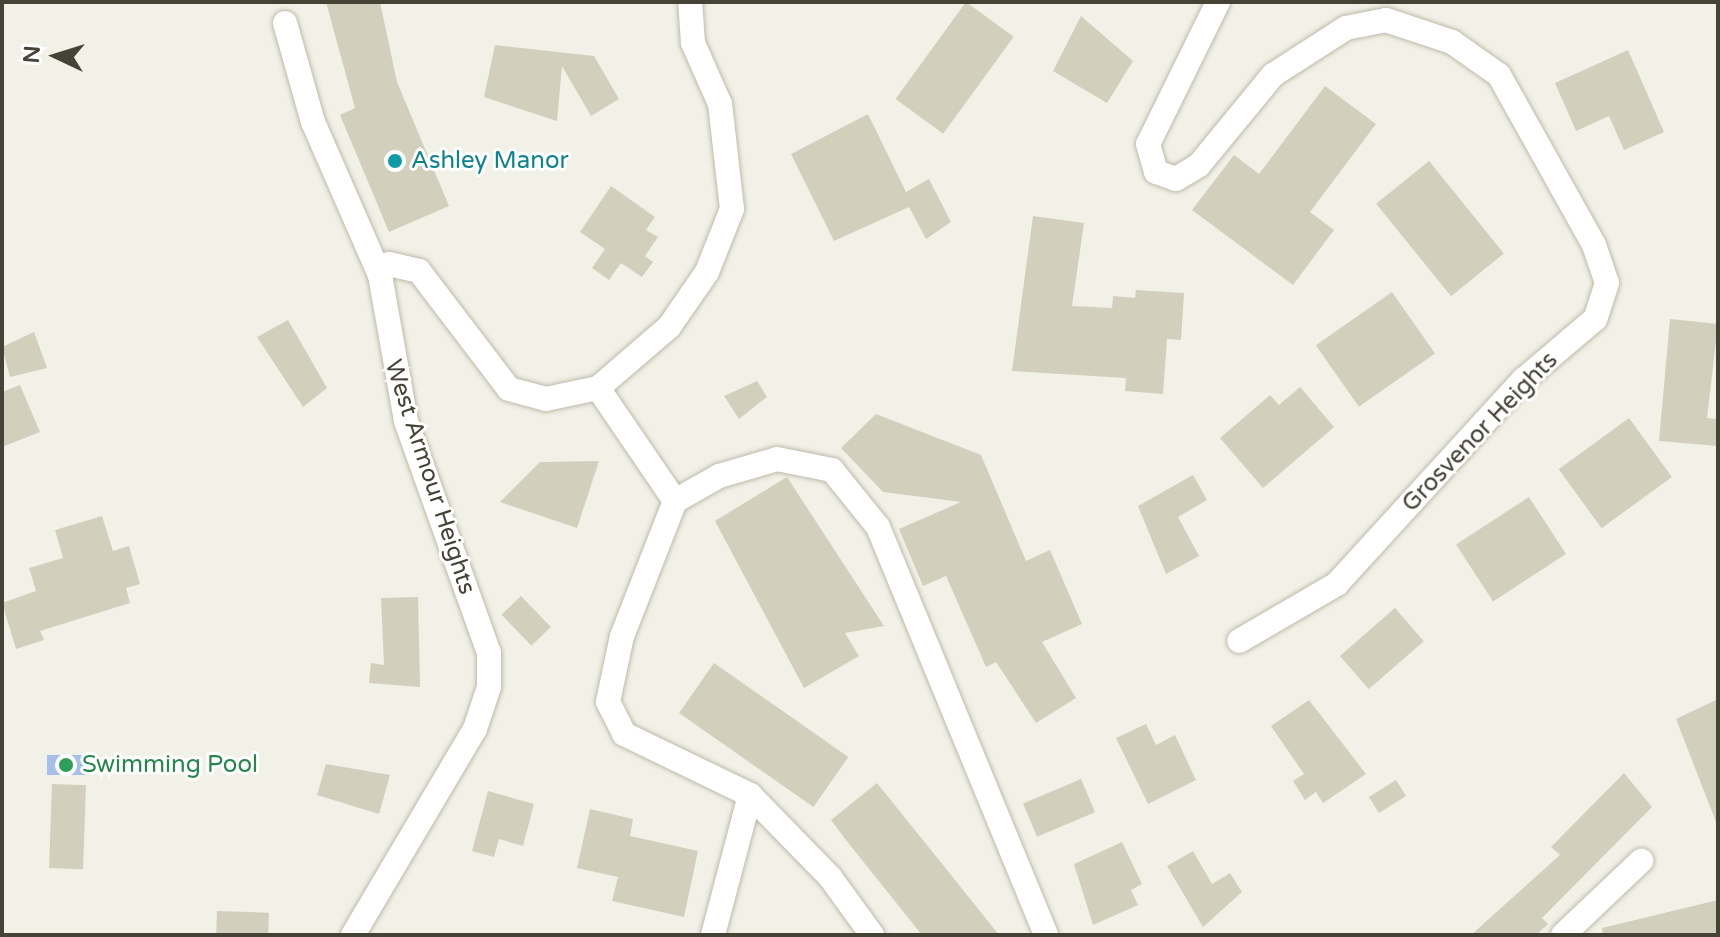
<!DOCTYPE html>
<style>
body{margin:0}
#map{position:relative;width:1720px;height:937px;overflow:hidden;background:#f2f1e7;font-family:"Varela Round",sans-serif}
div>[style]{position:absolute}
[style*='--x']{left:calc(var(--x)*1px);top:calc(var(--y)*1px);width:calc(var(--w)*1px);rotate:calc(var(--a)*1deg)}
.water>*{inset:0;background:#a7c0eb;transform-origin:0 0}
.building>*{inset:0;background:#d3cfbd;transform-origin:0 0}
.roads{filter:drop-shadow(0 0 2px #bdbbaa) drop-shadow(0 0 2px #bdbbaa)}
.street>*{height:24px;margin:-12px;padding:0 12px;transform-origin:12px;border-radius:12px;background:#fff}
.dots>*{width:22px;height:22px;translate:-50% -50%;box-sizing:border-box;border:4px solid #fff;border-radius:50%}
span{translate:-50% -50%;white-space:nowrap;text-align:center;line-height:1.15;-webkit-text-stroke:6px #fff;paint-order:stroke}
.culture-label{font-size:24px;color:#0d838f}
.left{translate:0 -50%;text-align:left}
.street-label{font-size:24px;color:#454236}
.leisure-label{font-size:24px;color:#27864d}
.frame{position:absolute;inset:0;border:4px solid #454236;pointer-events:none}
.north{position:absolute;left:16px;top:16px;width:80px;height:80px;-webkit-text-stroke:6px #fff;paint-order:stroke;rotate:274deg;font-size:22px;font-weight:700;line-height:32px;text-align:center;color:#454236}
.north::after{content:'';display:block;margin:auto;width:28px;height:36px;background:#454236;clip-path:polygon(50% 0,100% 100%,50% 72%,0 100%)}
</style>
<div id="map">
<div class="water">
<i style="left:47px;top:755px;width:38px;height:20px"></i>
</div>
<div class="building">
<i style="clip-path:polygon(326px 2px,380px 2px,397px 82px,449px 206px,389px 232px,340px 115px,355px 108px)"></i>
<i style="left:966px;top:2px;width:59px;height:120px;rotate:36deg"></i>
<i style="clip-path:polygon(1081px 16px,1133px 61px,1107px 103px,1053px 71px)"></i>
<i style="clip-path:polygon(495px 45px,594px 56px,619px 99px,591px 116px,562px 66px,557px 121px,484px 97px)"></i>
<i style="clip-path:polygon(1628px 50px,1664px 132px,1624px 150px,1609px 116px,1576px 131px,1555px 83px)"></i>
<i style="clip-path:polygon(1325px 86px,1376px 124px,1310px 212px,1334px 230px,1293px 285px,1192px 210px,1234px 155px,1259px 174px)"></i>
<i style="clip-path:polygon(868px 114px,906px 192px,929px 179px,951px 222px,926px 239px,909px 207px,834px 241px,791px 154px)"></i>
<i style="left:1429px;top:161px;width:119px;height:68px;rotate:51deg"></i>
<i style="clip-path:polygon(611px 186px,655px 217px,646px 230px,658px 237px,645px 256px,653px 262px,642px 277px,621px 263px,609px 280px,592px 268px,605px 249px,580px 232px)"></i>
<i style="clip-path:polygon(1033px 216px,1084px 223px,1072px 306px,1112px 308px,1113px 296px,1135px 298px,1136px 290px,1184px 293px,1181px 340px,1167px 339px,1163px 394px,1125px 391px,1126px 378px,1012px 371px)"></i>
<i style="left:1392px;top:292px;width:75px;height:93px;rotate:55deg"></i>
<i style="clip-path:polygon(1670px 319px,1718px 324px,1707px 418px,1718px 419px,1718px 446px,1659px 441px)"></i>
<i style="clip-path:polygon(288px 320px,327px 388px,303px 407px,257px 337px)"></i>
<i style="clip-path:polygon(34px 332px,47px 368px,10px 377px,2px 347px)"></i>
<i style="clip-path:polygon(757px 381px,767px 397px,739px 419px,724px 396px)"></i>
<i style="clip-path:polygon(20px 385px,40px 432px,2px 447px,2px 392px)"></i>
<i style="clip-path:polygon(1300px 387px,1334px 427px,1263px 488px,1220px 438px,1270px 395px,1279px 405px)"></i>
<i style="clip-path:polygon(876px 414px,981px 455px,1026px 561px,1050px 550px,1082px 624px,1042px 642px,1076px 698px,1036px 723px,996px 662px,986px 667px,946px 576px,923px 586px,899px 529px,961px 502px,883px 492px,841px 448px)"></i>
<i style="left:1629px;top:418px;width:73px;height:87px;rotate:54deg"></i>
<i style="clip-path:polygon(599px 461px,577px 528px,500px 502px,540px 462px)"></i>
<i style="clip-path:polygon(1193px 475px,1207px 500px,1178px 517px,1199px 556px,1166px 574px,1138px 506px)"></i>
<i style="clip-path:polygon(787px 477px,884px 626px,845px 633px,859px 656px,804px 688px,715px 521px)"></i>
<i style="left:1529px;top:497px;width:68px;height:87px;rotate:57deg"></i>
<i style="clip-path:polygon(102px 516px,113px 551px,129px 546px,140px 584px,126px 588px,130px 603px,40px 631px,44px 640px,16px 649px,2px 603px,36px 591px,29px 568px,63px 558px,55px 530px)"></i>
<i style="left:521px;top:596px;width:43px;height:27px;rotate:46deg"></i>
<i style="clip-path:polygon(418px 597px,420px 687px,369px 683px,371px 663px,384px 665px,381px 598px)"></i>
<i style="left:1395px;top:608px;width:44px;height:73px;rotate:49deg"></i>
<i style="left:714px;top:663px;width:164px;height:61px;rotate:35deg"></i>
<i style="clip-path:polygon(1718px 699px,1718px 827px,1676px 719px)"></i>
<i style="clip-path:polygon(1309px 700px,1366px 774px,1323px 803px,1316px 792px,1305px 800px,1293px 781px,1304px 774px,1271px 726px)"></i>
<i style="clip-path:polygon(1146px 724px,1156px 745px,1175px 735px,1196px 780px,1148px 804px,1116px 738px)"></i>
<i style="clip-path:polygon(326px 764px,390px 775px,379px 814px,317px 795px)"></i>
<i style="clip-path:polygon(1624px 773px,1652px 807px,1542px 918px,1548px 924px,1536px 935px,1471px 935px,1560px 855px,1551px 847px)"></i>
<i style="left:1081px;top:779px;width:36px;height:63px;rotate:67deg"></i>
<i style="left:1396px;top:780px;width:19px;height:32px;rotate:58deg"></i>
<i style="clip-path:polygon(877px 783px,939px 860px,999px 935px,922px 935px,846px 840px,831px 820px)"></i>
<i style="left:52px;top:784px;width:34px;height:84px;rotate:2deg"></i>
<i style="clip-path:polygon(488px 791px,534px 804px,523px 846px,499px 839px,494px 857px,472px 851px)"></i>
<i style="clip-path:polygon(590px 809px,633px 819px,630px 836px,698px 851px,684px 917px,612px 901px,618px 877px,577px 868px)"></i>
<i style="clip-path:polygon(1122px 842px,1142px 884px,1131px 890px,1138px 905px,1093px 925px,1074px 864px)"></i>
<i style="clip-path:polygon(1193px 851px,1212px 884px,1230px 873px,1242px 892px,1203px 927px,1167px 866px)"></i>
<i style="clip-path:polygon(1718px 900px,1718px 935px,1603px 935px,1602px 928px)"></i>
<i style="left:217px;top:911px;width:52px;height:24px;rotate:2deg"></i>
</div>
<div class="roads">
<div class="street">
<i style="--x:1218;--y:2;--w:158;--a:116.2"></i>
<i style="--x:1148;--y:144;--w:29;--a:74"></i>
<i style="--x:1156;--y:172;--w:21;--a:19"></i>
<i style="--x:1176;--y:179;--w:27;--a:-31"></i>
<i style="--x:1199;--y:165;--w:117;--a:-50.6"></i>
<i style="--x:1273;--y:75;--w:87;--a:-32.8"></i>
<i style="--x:1346;--y:28;--w:41;--a:-11.3"></i>
<i style="--x:1386;--y:20;--w:70;--a:18.4"></i>
<i style="--x:1452;--y:42;--w:57;--a:35.1"></i>
<i style="--x:1499;--y:75;--w:195;--a:60.8"></i>
<i style="--x:1594;--y:245;--w:40;--a:71.1"></i>
<i style="--x:1607;--y:283;--w:38;--a:108"></i>
<i style="--x:1595;--y:319;--w:94;--a:139.7"></i>
<i style="--x:1523;--y:380;--w:276;--a:132.4"></i>
<i style="--x:1337;--y:584;--w:113;--a:149.8"></i>
<i style="--x:285;--y:23;--w:103;--a:74.2"></i>
<i style="--x:313;--y:122;--w:167;--a:66.4"></i>
<i style="--x:598;--y:388;--w:137;--a:55.7"></i>
<i style="--x:675;--y:501;--w:51;--a:-29.6"></i>
<i style="--x:719;--y:476;--w:60;--a:-16.3"></i>
<i style="--x:777;--y:459;--w:56;--a:11.3"></i>
<i style="--x:832;--y:470;--w:73;--a:51.1"></i>
<i style="--x:878;--y:527;--w:441;--a:67.6"></i>
<i style="--x:675;--y:501;--w:145;--a:111.4"></i>
<i style="--x:622;--y:636;--w:67;--a:102"></i>
<i style="--x:608;--y:702;--w:36;--a:63"></i>
<i style="--x:624;--y:734;--w:140;--a:25.8"></i>
<i style="--x:750;--y:795;--w:115;--a:45.7"></i>
<i style="--x:830;--y:877;--w:72;--a:54.1"></i>
<i style="--x:353;--y:935;--w:239;--a:-59.4"></i>
<i style="--x:475;--y:729;--w:44;--a:-71.6"></i>
<i style="--x:489;--y:687;--w:34;--a:-90"></i>
<i style="--x:489;--y:653;--w:246;--a:-109.7"></i>
<i style="--x:406;--y:421;--w:148;--a:-100.1"></i>
<i style="--x:380;--y:275;--w:14;--a:-51"></i>
<i style="--x:389;--y:264;--w:31;--a:13"></i>
<i style="--x:419;--y:271;--w:148;--a:52.7"></i>
<i style="--x:509;--y:389;--w:38;--a:15"></i>
<i style="--x:546;--y:399;--w:53;--a:-11.9"></i>
<i style="--x:598;--y:388;--w:94;--a:-40.7"></i>
<i style="--x:669;--y:327;--w:67;--a:-55.4"></i>
<i style="--x:707;--y:272;--w:68;--a:-68.4"></i>
<i style="--x:732;--y:209;--w:106;--a:-96.5"></i>
<i style="--x:720;--y:104;--w:67;--a:-113.9"></i>
<i style="--x:693;--y:43;--w:39;--a:-94"></i>
<i style="--x:713;--y:935;--w:145;--a:-75.2"></i>
<i style="--x:1563;--y:935;--w:108;--a:-43.5"></i>
</div>
</div>
<div class="dots">
<i style="left:395px;top:161px;background:#0f9aa8"></i>
<i style="left:66px;top:765px;background:#2e9e5b"></i>
</div>
<div class="culture-label">
<span class="left" style="left:411px;top:161px">Ashley Manor</span>
</div>
<div class="street-label">
<span style="left:1480px;top:432px;rotate:-46deg">Grosvenor Heights</span>
<span style="left:430px;top:477px;rotate:72deg">West Armour Heights</span>
</div>
<div class="leisure-label">
<span class="left" style="left:82px;top:765px">Swimming Pool</span>
</div>
<div class="frame"></div>
<div class="north">N</div>
</div>
